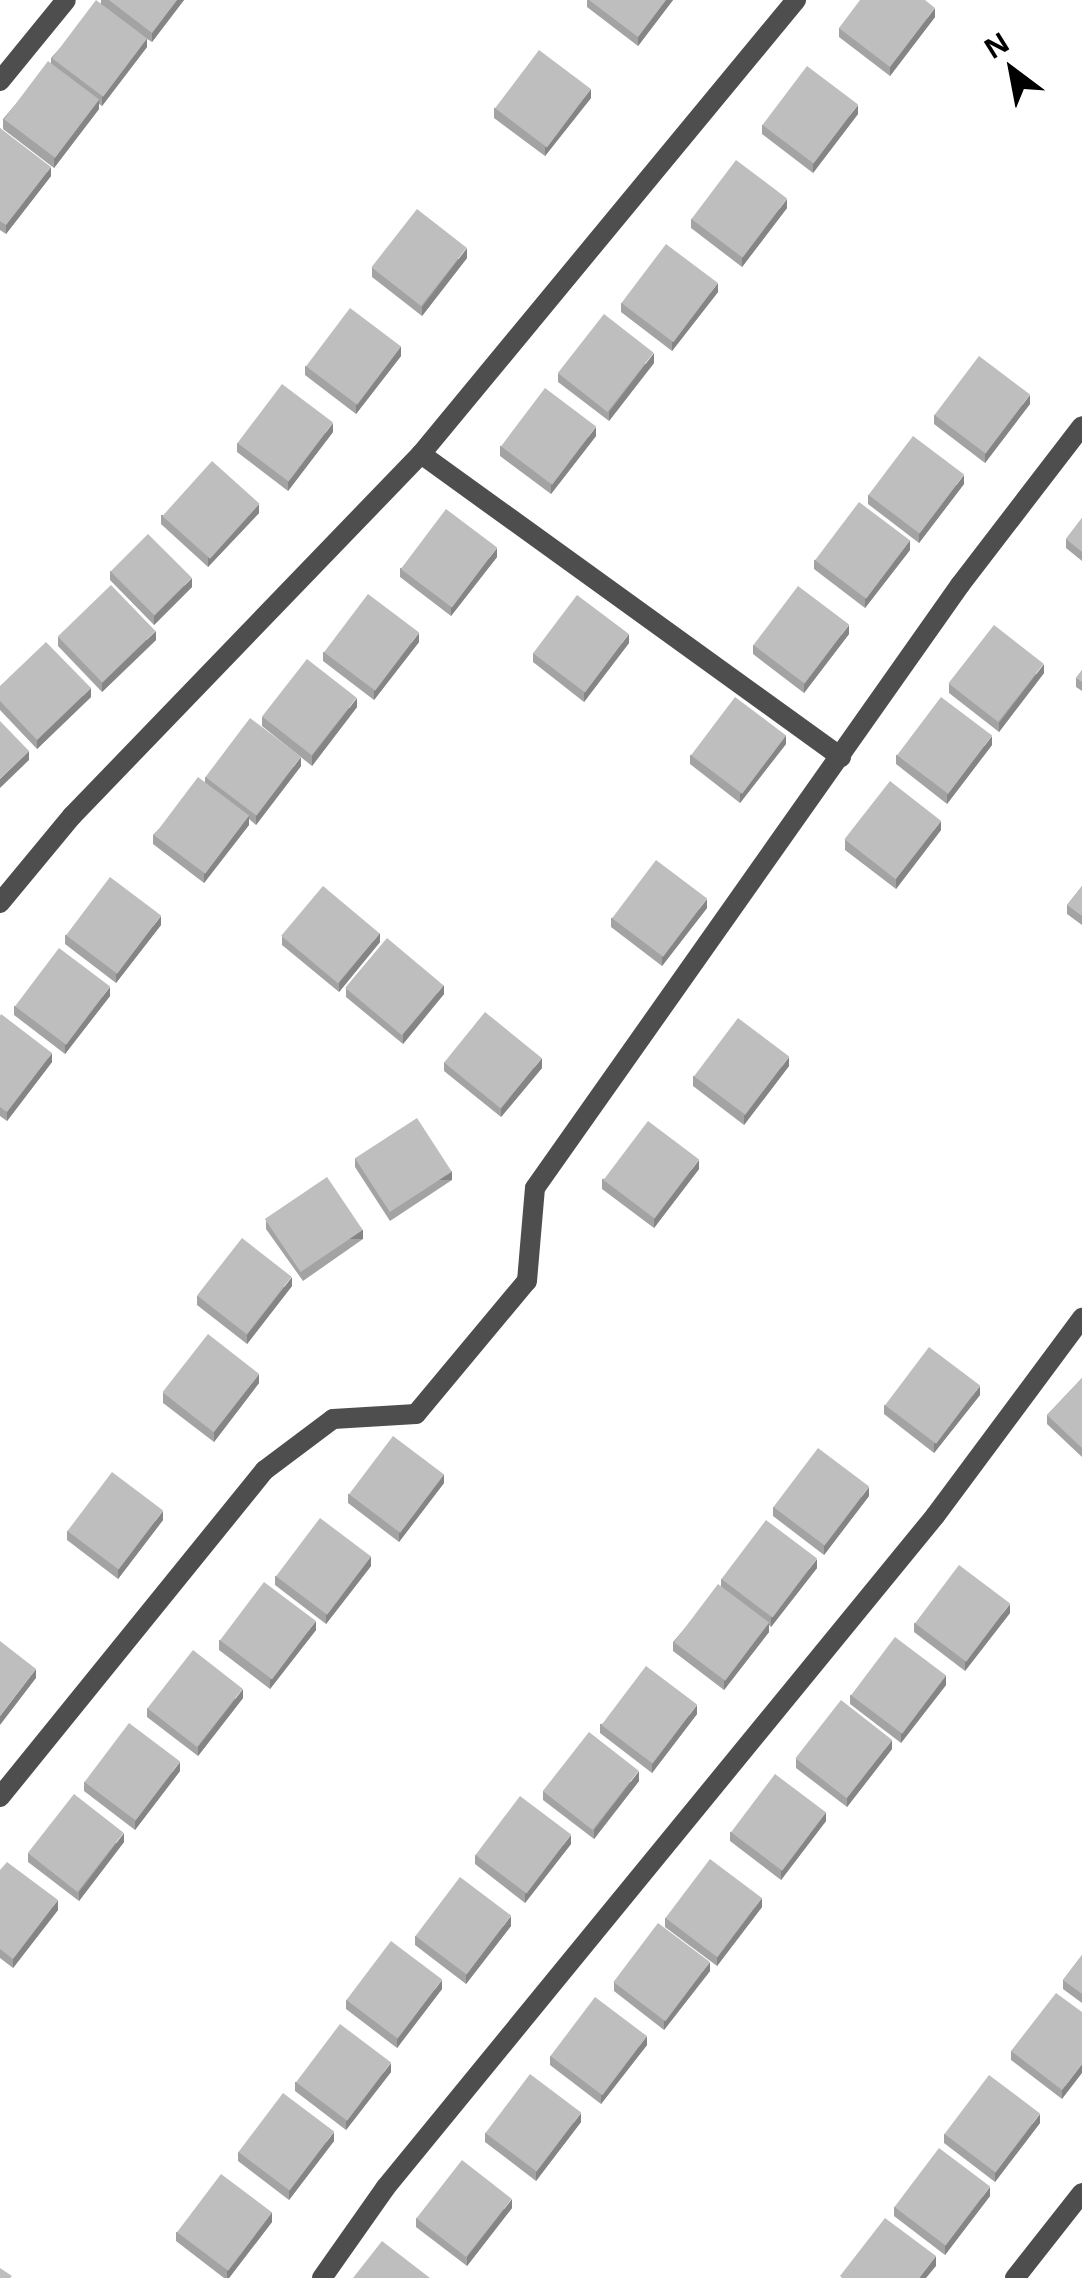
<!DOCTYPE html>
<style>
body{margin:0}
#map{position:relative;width:1082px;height:2278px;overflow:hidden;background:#fff;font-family:"Noto Sans",sans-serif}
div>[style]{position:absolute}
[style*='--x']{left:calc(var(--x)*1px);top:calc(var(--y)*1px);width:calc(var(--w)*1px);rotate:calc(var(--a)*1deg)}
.minor>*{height:20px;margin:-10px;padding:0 10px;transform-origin:10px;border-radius:10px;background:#4e4e4e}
.tertiary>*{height:20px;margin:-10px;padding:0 10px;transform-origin:10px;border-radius:10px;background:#4e4e4e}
.wall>*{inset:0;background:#a3a3a3}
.shaded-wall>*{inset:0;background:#858585;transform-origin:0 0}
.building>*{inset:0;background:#bebebe;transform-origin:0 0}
span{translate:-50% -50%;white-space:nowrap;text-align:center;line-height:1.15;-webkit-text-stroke:8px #fff;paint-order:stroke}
.north{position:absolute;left:962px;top:20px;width:100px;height:100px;-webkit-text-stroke:8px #fff;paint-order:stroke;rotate:328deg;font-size:28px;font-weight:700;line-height:40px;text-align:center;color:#000}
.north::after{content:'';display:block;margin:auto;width:35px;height:45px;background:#000;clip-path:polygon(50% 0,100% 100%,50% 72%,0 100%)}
</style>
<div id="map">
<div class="minor">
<i style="--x:0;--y:81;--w:104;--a:-50.8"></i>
<i style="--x:421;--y:454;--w:518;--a:35.81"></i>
<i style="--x:0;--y:1797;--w:421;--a:-51"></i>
<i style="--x:265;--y:1470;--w:85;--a:-36.9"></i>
<i style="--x:333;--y:1419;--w:83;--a:-3.4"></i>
<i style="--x:416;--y:1414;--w:173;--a:-50.2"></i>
<i style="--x:527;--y:1281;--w:93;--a:-85.1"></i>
<i style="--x:535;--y:1188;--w:738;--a:-54.82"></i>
<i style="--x:960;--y:585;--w:200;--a:-52.5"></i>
<i style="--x:322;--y:2278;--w:111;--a:-54.9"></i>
<i style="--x:386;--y:2187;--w:867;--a:-50.71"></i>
<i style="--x:935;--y:1516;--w:247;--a:-53.4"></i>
<i style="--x:1015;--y:2278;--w:108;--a:-51.8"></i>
</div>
<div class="tertiary">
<i style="--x:0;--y:903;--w:113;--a:-50.4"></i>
<i style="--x:72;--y:816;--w:503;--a:-46.05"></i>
<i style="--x:421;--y:454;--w:589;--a:-50.44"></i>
</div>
<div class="wall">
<i style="clip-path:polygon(101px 0,184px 0,152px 42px,147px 39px,147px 47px,102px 106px,99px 104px,99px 109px,54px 168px,3px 129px,3px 119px,51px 63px,51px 58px,101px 3px)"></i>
<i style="clip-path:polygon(587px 0,673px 0,638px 46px,587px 7px)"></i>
<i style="clip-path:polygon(935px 17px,890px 76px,839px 37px,839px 28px)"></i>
<i style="clip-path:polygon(591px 98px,545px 156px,494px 118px,494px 108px)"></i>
<i style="clip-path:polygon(858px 114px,813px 173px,762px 134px,762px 125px)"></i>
<i style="clip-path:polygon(0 128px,51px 176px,6px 234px,0 230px)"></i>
<i style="clip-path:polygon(787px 208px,742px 267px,691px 228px,691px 219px)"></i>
<i style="clip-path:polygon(467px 258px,422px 316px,372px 277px,372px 268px)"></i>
<i style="clip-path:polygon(718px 292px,672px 351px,621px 312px,621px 303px)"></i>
<i style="clip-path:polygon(401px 356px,356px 414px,305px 375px,305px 366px)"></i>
<i style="clip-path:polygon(654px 363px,609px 421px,558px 382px,558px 373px)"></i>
<i style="clip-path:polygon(1030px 404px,985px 463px,934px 424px,934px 415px)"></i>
<i style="clip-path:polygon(333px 432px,288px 491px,237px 452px,237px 443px)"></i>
<i style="clip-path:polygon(596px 436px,551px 494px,500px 456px,500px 446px)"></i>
<i style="clip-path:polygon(964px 484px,919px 543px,868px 504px,868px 495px)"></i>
<i style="clip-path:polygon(259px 513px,208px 567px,161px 524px,161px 515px)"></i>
<i style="clip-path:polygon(1082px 518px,1082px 561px,1066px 548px,1066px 539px)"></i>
<i style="clip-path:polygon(910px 550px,865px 608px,814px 569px,814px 560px)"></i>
<i style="clip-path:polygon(497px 557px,451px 616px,400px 577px,400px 568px)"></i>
<i style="clip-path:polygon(110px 571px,192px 587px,154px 625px,110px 580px)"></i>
<i style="clip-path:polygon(849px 634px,804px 693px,753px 654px,753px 645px)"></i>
<i style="clip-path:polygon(58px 637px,156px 640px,102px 692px,58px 646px)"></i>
<i style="clip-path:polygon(419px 642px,374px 700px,323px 661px,323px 652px)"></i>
<i style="clip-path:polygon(629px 643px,584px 702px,533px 662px,533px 653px)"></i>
<i style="clip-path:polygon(1082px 670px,1082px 691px,1076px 687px,1076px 678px)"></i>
<i style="clip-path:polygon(1044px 673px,999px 732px,949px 693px,949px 684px)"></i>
<i style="clip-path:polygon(0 686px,91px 697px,37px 749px,0 710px)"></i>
<i style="clip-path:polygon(357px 707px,312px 766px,262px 726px,262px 717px)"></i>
<i style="clip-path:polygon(786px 744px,740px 803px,690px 764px,690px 755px)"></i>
<i style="clip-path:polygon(992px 745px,947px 804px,896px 764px,896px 755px)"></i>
<i style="clip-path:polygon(301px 766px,256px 825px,249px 819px,249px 825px,204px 883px,153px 844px,153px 835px,205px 782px,205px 777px)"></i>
<i style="clip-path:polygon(941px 830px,896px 889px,845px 850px,845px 840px)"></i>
<i style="clip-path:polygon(1082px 886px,1082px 925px,1067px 914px,1067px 905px)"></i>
<i style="clip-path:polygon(707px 908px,662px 966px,611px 927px,611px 918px)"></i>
<i style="clip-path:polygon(161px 925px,116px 983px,65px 944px,65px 935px)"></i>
<i style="clip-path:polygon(282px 936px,380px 942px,339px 992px,282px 945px)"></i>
<i style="clip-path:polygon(346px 988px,444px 994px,403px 1044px,346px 997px)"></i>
<i style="clip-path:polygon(110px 996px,65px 1054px,14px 1015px,14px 1006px)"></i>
<i style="clip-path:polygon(0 1016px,52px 1062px,7px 1121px,0 1116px)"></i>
<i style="clip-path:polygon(444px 1062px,542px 1068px,501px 1117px,444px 1071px)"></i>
<i style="clip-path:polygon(789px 1066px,744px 1125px,693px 1086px,693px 1076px)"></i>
<i style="clip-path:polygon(355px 1158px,452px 1180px,390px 1221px,355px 1167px)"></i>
<i style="clip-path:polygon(699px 1169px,654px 1228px,602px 1189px,602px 1179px)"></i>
<i style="clip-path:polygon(266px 1220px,363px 1239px,303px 1281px,266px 1229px)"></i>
<i style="clip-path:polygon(292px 1286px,247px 1344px,197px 1305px,197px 1296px)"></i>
<i style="clip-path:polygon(1082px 1378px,1082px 1457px,1047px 1424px,1047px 1415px)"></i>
<i style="clip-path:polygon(259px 1383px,214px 1442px,163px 1403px,163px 1393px)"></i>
<i style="clip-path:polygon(980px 1395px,934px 1453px,884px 1414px,884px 1405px)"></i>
<i style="clip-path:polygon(444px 1483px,399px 1542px,348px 1503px,348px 1494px)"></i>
<i style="clip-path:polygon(869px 1496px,824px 1555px,773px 1516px,773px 1507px)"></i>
<i style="clip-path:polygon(163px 1520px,118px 1579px,67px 1540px,67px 1531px)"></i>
<i style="clip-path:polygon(371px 1566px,326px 1624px,275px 1585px,275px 1576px)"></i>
<i style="clip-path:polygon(817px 1568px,771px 1627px,769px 1625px,769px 1632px,724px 1690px,673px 1651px,673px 1642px,721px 1586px,721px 1579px)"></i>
<i style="clip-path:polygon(1010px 1613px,965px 1671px,914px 1632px,914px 1623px)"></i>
<i style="clip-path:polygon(316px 1630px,270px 1689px,219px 1650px,219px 1640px)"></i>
<i style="clip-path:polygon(946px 1685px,901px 1743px,850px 1704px,850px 1695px)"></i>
<i style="clip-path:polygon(243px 1698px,198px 1756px,147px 1717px,147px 1708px)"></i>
<i style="clip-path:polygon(697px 1714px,652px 1773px,600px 1733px,600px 1724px)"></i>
<i style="clip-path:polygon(892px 1749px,847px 1807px,796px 1768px,796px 1759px)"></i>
<i style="clip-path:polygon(180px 1771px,135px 1830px,84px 1791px,84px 1782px)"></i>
<i style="clip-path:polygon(639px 1781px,594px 1839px,543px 1800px,543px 1791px)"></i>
<i style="clip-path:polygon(826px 1821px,781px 1880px,730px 1841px,730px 1832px)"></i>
<i style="clip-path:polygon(124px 1842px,79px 1901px,28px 1862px,28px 1853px)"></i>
<i style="clip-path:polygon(571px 1844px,525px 1903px,475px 1864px,475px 1855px)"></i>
<i style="clip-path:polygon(0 1870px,58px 1910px,13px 1968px,0 1958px)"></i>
<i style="clip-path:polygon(762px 1907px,717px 1966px,665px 1927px,665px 1918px)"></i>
<i style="clip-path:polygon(511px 1926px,466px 1984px,415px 1945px,415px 1936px)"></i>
<i style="clip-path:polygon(1082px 1955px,1082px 2003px,1063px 1989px,1063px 1980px)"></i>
<i style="clip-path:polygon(710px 1971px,664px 2030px,614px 1991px,614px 1982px)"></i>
<i style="clip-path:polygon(442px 1989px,397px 2048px,346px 2009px,346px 2000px)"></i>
<i style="clip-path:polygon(1082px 2012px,1062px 2099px,1011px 2060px,1011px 2051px)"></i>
<i style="clip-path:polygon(647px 2045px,601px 2104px,550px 2065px,550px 2056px)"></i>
<i style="clip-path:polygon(391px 2072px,346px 2130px,295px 2091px,295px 2082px)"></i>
<i style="clip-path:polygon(581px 2122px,536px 2181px,485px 2142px,485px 2133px)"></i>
<i style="clip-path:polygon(1040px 2123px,995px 2182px,944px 2143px,944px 2134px)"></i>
<i style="clip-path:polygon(334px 2141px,289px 2200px,238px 2161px,238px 2152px)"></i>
<i style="clip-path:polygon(990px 2196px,945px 2255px,894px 2216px,894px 2207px)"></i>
<i style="clip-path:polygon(512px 2208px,467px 2266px,416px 2227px,416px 2218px)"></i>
<i style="clip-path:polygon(272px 2222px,229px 2278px,224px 2278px,176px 2241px,176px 2232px)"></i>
</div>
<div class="shaded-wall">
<i style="clip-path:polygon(177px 0,184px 0,152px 42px,152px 33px)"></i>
<i style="clip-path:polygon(666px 0,673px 0,638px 46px,638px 37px)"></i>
<i style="clip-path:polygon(935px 8px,935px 17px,890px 76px,890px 67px)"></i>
<i style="clip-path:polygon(147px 38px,147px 47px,102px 106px,102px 97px)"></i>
<i style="clip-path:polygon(591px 89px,591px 98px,545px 156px,545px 147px)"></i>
<i style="clip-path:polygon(99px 100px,99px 109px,54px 168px,54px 159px)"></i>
<i style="clip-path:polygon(858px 105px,858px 114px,813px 173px,813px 163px)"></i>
<i style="clip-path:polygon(51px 167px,51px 176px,6px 234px,6px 225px)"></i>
<i style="clip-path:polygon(787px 199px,787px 208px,742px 267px,742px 258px)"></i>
<i style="clip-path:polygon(467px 248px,467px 258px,422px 316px,422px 307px)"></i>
<i style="clip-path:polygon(718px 283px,718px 292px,672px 351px,672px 342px)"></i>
<i style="clip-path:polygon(401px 346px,401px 356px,356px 414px,356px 405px)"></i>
<i style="clip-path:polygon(654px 353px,654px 363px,609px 421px,609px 412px)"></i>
<i style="clip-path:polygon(1030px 395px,1030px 404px,985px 463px,985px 454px)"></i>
<i style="clip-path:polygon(333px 423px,333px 432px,288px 491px,288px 482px)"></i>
<i style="clip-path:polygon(596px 427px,596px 436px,551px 494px,551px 485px)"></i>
<i style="clip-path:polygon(964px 475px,964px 484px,919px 543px,919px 534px)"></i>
<i style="clip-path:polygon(259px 504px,259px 513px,208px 567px,208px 558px)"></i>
<i style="clip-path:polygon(910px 540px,910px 550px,865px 608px,865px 599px)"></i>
<i style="clip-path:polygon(497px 548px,497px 557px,451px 616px,451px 607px)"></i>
<i style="clip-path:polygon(192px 578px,192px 587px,154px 625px,154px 616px)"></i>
<i style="clip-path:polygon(849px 625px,849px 634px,804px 693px,804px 684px)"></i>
<i style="clip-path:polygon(156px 631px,156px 640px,102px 692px,102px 683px)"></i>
<i style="clip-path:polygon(419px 633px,419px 642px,374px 700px,374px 691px)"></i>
<i style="clip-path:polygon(629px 634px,629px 643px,584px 702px,584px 693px)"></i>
<i style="clip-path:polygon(1044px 664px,1044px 673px,999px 732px,999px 723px)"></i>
<i style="clip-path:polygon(91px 688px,91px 697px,37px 749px,37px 740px)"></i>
<i style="clip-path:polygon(357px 698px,357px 707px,312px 766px,312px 756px)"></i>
<i style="clip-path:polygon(786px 735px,786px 744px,740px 803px,740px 794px)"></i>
<i style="clip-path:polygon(992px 736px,992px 745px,947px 804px,947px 795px)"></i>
<i style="clip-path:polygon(29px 751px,29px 760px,0 788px,0 779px)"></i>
<i style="clip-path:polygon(301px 757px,301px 766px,256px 825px,256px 816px)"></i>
<i style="clip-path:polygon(249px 816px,249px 825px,204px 883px,204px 874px)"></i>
<i style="clip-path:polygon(941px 821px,941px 830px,896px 889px,896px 879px)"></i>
<i style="clip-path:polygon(707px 899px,707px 908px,662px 966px,662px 957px)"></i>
<i style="clip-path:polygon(161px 916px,161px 925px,116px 983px,116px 974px)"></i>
<i style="clip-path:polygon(380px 933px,380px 942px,339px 992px,339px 983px)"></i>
<i style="clip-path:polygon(444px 985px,444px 994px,403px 1044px,403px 1034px)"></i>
<i style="clip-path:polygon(110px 987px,110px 996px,65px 1054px,65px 1045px)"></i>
<i style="clip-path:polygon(52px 1053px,52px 1062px,7px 1121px,7px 1112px)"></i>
<i style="clip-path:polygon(789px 1057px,789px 1066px,744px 1125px,744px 1116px)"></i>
<i style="clip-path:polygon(542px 1058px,542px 1068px,501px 1117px,501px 1108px)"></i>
<i style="clip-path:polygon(699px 1160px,699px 1169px,654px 1228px,654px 1219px)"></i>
<i style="left:452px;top:1171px;width:9px;height:74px;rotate:90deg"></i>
<i style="left:363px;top:1230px;width:9px;height:73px;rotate:90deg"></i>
<i style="clip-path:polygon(292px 1277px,292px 1286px,247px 1344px,247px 1335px)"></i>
<i style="clip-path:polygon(259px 1374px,259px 1383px,214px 1442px,214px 1432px)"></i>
<i style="clip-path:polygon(980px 1386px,980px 1395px,934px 1453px,934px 1444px)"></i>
<i style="clip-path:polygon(444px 1474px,444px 1483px,399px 1542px,399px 1533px)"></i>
<i style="clip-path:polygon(869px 1487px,869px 1496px,824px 1555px,824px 1546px)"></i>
<i style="clip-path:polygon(163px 1511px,163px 1520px,118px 1579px,118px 1570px)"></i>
<i style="clip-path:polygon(371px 1556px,371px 1566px,326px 1624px,326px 1615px)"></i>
<i style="clip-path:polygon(817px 1559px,817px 1568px,771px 1627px,771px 1618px)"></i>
<i style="clip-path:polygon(1010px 1604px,1010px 1613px,965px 1671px,965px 1662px)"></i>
<i style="clip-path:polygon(316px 1621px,316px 1630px,270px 1689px,270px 1680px)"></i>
<i style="clip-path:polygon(769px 1623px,769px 1632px,724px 1690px,724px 1681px)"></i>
<i style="clip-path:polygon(36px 1669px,36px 1678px,0 1725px,0 1716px)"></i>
<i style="clip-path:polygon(946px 1675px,946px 1685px,901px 1743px,901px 1734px)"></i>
<i style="clip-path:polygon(243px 1689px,243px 1698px,198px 1756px,198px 1747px)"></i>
<i style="clip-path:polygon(697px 1705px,697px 1714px,652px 1773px,652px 1764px)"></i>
<i style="clip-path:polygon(892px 1740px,892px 1749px,847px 1807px,847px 1798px)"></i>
<i style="clip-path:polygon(180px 1762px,180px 1771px,135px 1830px,135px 1821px)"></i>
<i style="clip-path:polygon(639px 1771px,639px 1781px,594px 1839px,594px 1830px)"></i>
<i style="clip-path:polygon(826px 1812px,826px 1821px,781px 1880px,781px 1871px)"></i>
<i style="clip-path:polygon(124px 1833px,124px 1842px,79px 1901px,79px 1892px)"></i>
<i style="clip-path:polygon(571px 1835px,571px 1844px,525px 1903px,525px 1894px)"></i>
<i style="clip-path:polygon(762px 1898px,762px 1907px,717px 1966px,717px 1956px)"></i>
<i style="clip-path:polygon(58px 1900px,58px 1910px,13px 1968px,13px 1959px)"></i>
<i style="clip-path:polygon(511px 1916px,511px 1926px,466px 1984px,466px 1975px)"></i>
<i style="clip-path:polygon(710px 1962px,710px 1971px,664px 2030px,664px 2021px)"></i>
<i style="clip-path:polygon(442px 1980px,442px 1989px,397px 2048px,397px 2039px)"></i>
<i style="clip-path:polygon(647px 2036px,647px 2045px,601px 2104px,601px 2095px)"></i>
<i style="clip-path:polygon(391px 2063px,391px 2072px,346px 2130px,346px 2121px)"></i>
<i style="clip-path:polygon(1082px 2064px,1082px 2073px,1062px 2099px,1062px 2090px)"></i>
<i style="clip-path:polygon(581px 2113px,581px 2122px,536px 2181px,536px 2172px)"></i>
<i style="clip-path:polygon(1040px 2114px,1040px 2123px,995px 2182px,995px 2173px)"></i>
<i style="clip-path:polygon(334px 2132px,334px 2141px,289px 2200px,289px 2191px)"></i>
<i style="clip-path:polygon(990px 2187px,990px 2196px,945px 2255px,945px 2246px)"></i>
<i style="clip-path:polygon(512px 2199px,512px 2208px,467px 2266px,467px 2257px)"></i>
<i style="clip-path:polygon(272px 2212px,272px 2222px,229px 2278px,227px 2278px,227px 2271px)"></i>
<i style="clip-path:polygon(936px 2256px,936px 2266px,926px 2278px,919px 2278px)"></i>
</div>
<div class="building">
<i style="left:96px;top:0;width:64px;height:73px;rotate:37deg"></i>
<i style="clip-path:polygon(109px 0,177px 0,152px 33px)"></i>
<i style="clip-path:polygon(589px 0,666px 0,638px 37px)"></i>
<i style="clip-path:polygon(860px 0,925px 0,935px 8px,890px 67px,839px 28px)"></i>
<i style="left:539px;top:50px;width:65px;height:73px;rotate:37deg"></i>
<i style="left:48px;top:61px;width:64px;height:73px;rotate:37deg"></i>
<i style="left:807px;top:66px;width:64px;height:74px;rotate:37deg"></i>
<i style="clip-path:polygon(0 128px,51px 167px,6px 225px,0 221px)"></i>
<i style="left:736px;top:160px;width:64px;height:74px;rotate:37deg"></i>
<i style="left:417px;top:209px;width:63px;height:74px;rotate:38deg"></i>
<i style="left:666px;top:244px;width:65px;height:74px;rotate:37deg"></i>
<i style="left:350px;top:308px;width:64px;height:73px;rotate:37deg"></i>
<i style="left:604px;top:314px;width:63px;height:75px;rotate:38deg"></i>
<i style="left:979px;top:356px;width:64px;height:74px;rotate:37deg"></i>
<i style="left:282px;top:384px;width:64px;height:74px;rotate:37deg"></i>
<i style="left:545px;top:388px;width:64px;height:73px;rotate:37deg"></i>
<i style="left:913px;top:436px;width:64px;height:74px;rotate:37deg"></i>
<i style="left:212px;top:461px;width:64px;height:74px;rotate:42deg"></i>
<i style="left:859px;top:502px;width:64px;height:73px;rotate:37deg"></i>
<i style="left:446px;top:509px;width:64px;height:75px;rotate:37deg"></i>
<i style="clip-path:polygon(1082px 518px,1082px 552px,1066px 539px)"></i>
<i style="left:148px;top:534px;width:62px;height:53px;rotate:45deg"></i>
<i style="left:111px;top:585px;width:64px;height:74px;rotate:46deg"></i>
<i style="left:798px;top:586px;width:64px;height:74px;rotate:37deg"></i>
<i style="left:368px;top:594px;width:64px;height:73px;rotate:37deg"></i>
<i style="left:577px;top:595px;width:65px;height:73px;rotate:37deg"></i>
<i style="left:994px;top:625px;width:63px;height:74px;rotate:38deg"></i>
<i style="clip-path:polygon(46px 642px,91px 688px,37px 740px,0 701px,0 686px)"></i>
<i style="left:307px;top:659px;width:63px;height:73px;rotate:38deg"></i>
<i style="clip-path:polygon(1082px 670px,1082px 682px,1076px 678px)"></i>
<i style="left:735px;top:697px;width:64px;height:73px;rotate:37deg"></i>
<i style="left:941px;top:697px;width:64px;height:73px;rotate:37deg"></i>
<i style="left:250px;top:718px;width:64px;height:74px;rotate:37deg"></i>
<i style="clip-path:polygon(0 721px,29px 751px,0 779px)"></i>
<i style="left:198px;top:777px;width:64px;height:73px;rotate:37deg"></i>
<i style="left:890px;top:781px;width:65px;height:74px;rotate:38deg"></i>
<i style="left:656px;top:860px;width:64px;height:73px;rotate:37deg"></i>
<i style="left:110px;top:877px;width:64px;height:73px;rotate:37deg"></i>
<i style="left:323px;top:886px;width:74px;height:65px;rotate:40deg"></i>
<i style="clip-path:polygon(1082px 886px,1082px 916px,1067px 905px)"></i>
<i style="left:387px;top:938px;width:74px;height:65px;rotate:40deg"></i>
<i style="left:59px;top:948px;width:64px;height:73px;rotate:37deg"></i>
<i style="left:485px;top:1012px;width:73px;height:65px;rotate:39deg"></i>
<i style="clip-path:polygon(1px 1014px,52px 1053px,7px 1112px,0 1107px,0 1016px)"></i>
<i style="left:738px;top:1018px;width:64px;height:73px;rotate:37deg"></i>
<i style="left:417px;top:1118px;width:64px;height:74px;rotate:57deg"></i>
<i style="left:648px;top:1121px;width:64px;height:74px;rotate:37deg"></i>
<i style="left:327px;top:1177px;width:64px;height:75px;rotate:56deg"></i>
<i style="left:242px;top:1238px;width:63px;height:73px;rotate:38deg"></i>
<i style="left:208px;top:1334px;width:65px;height:74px;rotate:38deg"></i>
<i style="left:929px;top:1347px;width:64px;height:73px;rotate:37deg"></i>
<i style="clip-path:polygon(1082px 1378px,1082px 1448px,1047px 1415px)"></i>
<i style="left:393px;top:1436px;width:64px;height:73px;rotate:37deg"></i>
<i style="left:818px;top:1448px;width:64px;height:74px;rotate:37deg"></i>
<i style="left:112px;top:1472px;width:64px;height:74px;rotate:37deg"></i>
<i style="left:320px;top:1518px;width:64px;height:73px;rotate:37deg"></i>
<i style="left:766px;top:1520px;width:64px;height:74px;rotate:37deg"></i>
<i style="left:959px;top:1565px;width:64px;height:73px;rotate:37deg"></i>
<i style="left:264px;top:1582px;width:65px;height:73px;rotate:37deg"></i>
<i style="left:718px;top:1584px;width:64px;height:73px;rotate:37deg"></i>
<i style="left:895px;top:1637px;width:64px;height:73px;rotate:37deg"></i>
<i style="clip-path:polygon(0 1641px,36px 1669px,0 1716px)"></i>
<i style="left:193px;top:1650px;width:63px;height:74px;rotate:38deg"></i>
<i style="left:646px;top:1666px;width:64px;height:74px;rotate:37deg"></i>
<i style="left:841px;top:1700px;width:65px;height:74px;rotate:38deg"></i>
<i style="left:129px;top:1723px;width:64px;height:74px;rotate:37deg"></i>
<i style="left:589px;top:1732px;width:63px;height:75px;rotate:38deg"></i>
<i style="left:775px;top:1774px;width:64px;height:73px;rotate:37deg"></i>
<i style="left:74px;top:1794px;width:63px;height:75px;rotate:38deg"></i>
<i style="left:520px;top:1796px;width:64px;height:74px;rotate:37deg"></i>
<i style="left:710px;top:1859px;width:65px;height:74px;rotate:37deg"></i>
<i style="clip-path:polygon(7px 1862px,58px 1900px,13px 1959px,0 1949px,0 1870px)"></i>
<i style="left:460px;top:1877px;width:64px;height:74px;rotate:37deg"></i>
<i style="left:658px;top:1923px;width:65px;height:74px;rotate:37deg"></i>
<i style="left:391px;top:1941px;width:64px;height:74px;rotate:37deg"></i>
<i style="clip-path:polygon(1082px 1955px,1082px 1994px,1063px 1980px)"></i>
<i style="clip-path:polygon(1056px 1993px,1082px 2012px,1082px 2064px,1062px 2090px,1011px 2051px)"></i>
<i style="left:595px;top:1997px;width:65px;height:74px;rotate:37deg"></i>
<i style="left:340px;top:2024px;width:64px;height:73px;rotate:37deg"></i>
<i style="left:530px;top:2074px;width:64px;height:74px;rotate:37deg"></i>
<i style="left:989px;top:2075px;width:64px;height:74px;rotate:37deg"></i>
<i style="left:283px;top:2093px;width:64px;height:74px;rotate:37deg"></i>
<i style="left:939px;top:2148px;width:64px;height:74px;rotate:37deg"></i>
<i style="left:462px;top:2160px;width:63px;height:74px;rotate:38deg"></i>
<i style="left:221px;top:2174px;width:64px;height:73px;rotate:37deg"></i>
<i style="clip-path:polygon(885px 2218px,936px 2256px,919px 2278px,842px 2278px,840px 2276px)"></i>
<i style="clip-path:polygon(382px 2241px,430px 2278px,353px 2278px)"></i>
<i style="clip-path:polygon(0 2268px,12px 2276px,10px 2278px,0 2278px)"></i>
</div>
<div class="north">N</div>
</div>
